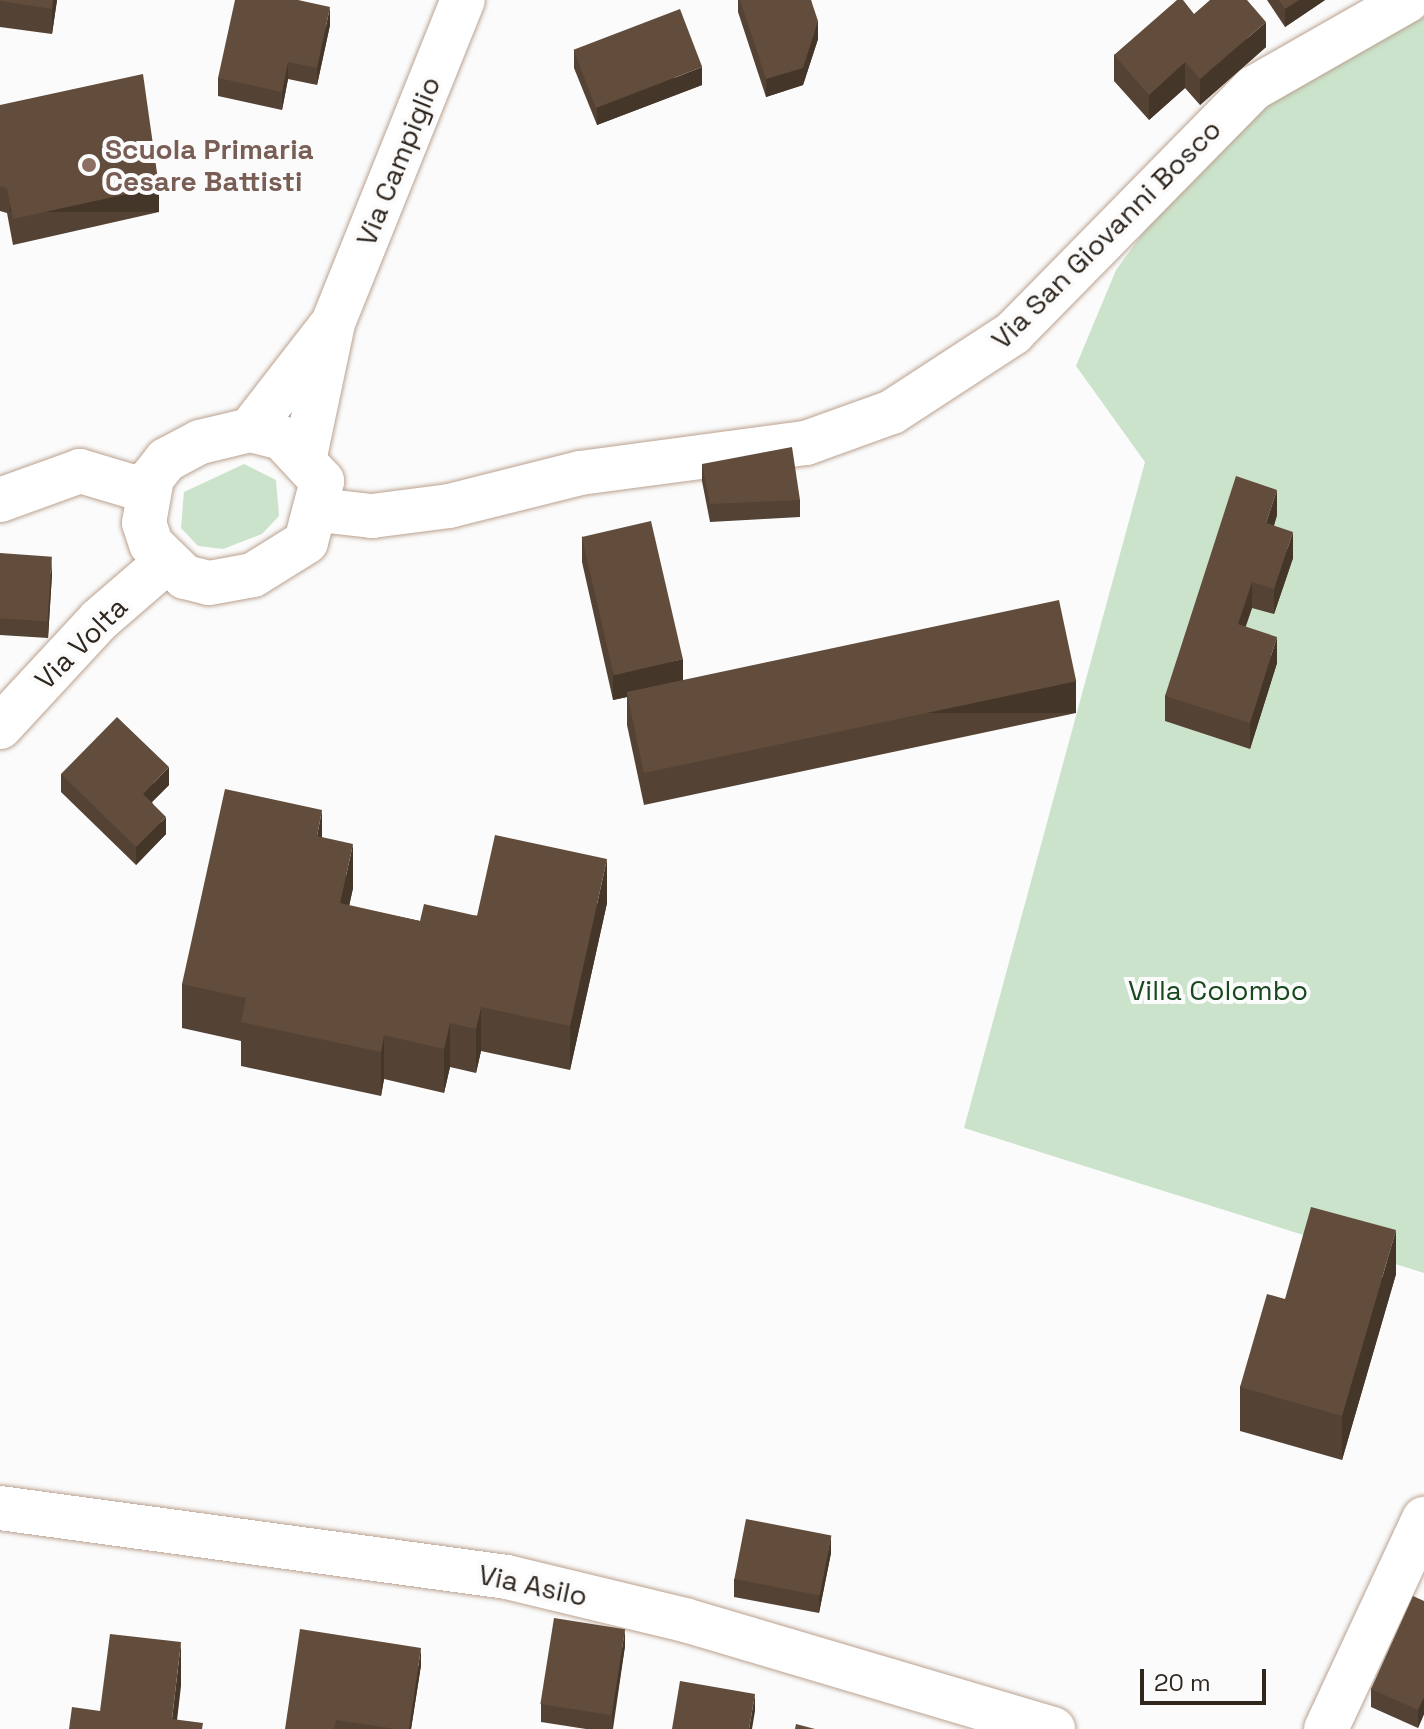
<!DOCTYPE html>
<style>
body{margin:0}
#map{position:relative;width:1424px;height:1729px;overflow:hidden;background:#fbfbfb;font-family:"Space Grotesk",sans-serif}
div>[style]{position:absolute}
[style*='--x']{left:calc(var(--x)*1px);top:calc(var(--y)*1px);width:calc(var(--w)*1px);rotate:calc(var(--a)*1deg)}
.green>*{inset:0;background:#cbe3cb}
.roads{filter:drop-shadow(0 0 2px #baa290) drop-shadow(0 0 2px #baa290)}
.minor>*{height:44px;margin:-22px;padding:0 22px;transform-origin:22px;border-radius:22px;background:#fff}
.tertiary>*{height:44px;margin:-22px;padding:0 22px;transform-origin:22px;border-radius:22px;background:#fff}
.wall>*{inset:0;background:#544234}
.shaded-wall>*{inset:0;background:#45362a;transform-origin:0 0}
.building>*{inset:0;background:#624d3c;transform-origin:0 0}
.dots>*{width:22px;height:22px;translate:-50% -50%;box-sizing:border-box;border:4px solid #fbfbfb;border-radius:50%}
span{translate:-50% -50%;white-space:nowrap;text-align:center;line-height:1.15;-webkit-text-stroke:8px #fbfbfb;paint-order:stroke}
.education-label{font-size:28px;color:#785e54;font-weight:700}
.left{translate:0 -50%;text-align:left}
.street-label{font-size:28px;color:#2f261e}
.park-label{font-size:28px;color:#18491e}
.scale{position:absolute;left:1140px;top:1669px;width:126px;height:36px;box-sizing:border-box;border:4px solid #2f261e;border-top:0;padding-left:10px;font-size:24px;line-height:28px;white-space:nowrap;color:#2f261e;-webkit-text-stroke:6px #fbfbfb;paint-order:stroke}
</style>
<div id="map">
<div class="green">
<i style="clip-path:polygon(1424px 9px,1424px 1273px,964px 1128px,1145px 462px,1076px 366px,1116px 270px,1184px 177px,1290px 82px)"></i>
<i style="clip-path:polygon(244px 464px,276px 480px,279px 516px,262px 534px,223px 549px,198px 546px,181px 528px,184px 492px)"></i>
</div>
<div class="roads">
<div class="minor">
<i style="--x:0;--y:500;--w:85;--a:-19.9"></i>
<i style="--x:80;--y:471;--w:70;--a:16.6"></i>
<i style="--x:319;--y:510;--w:53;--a:6.5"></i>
<i style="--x:372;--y:516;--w:78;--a:-7.4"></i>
<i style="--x:449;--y:506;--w:135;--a:-14.1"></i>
<i style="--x:580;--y:473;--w:228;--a:-7.6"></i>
<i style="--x:806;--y:443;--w:91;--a:-19.8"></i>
<i style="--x:892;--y:412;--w:145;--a:-33.1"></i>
<i style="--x:1013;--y:333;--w:344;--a:-45.5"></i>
<i style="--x:1254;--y:88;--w:177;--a:-29.7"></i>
<i style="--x:0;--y:1508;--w:512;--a:7.75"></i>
<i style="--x:507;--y:1577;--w:183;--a:13.6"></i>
<i style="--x:685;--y:1620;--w:384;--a:16.5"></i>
<i style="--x:1326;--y:1729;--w:232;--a:-65"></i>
</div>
<div class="tertiary">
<i style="--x:250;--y:430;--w:33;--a:14"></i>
<i style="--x:282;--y:438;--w:59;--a:47.1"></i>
<i style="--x:322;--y:481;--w:63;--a:104.7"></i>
<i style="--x:306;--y:542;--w:62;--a:148.1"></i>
<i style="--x:253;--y:575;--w:45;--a:169.7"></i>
<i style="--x:209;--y:583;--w:25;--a:-166"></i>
<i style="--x:185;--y:577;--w:47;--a:-135.9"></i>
<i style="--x:151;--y:544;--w:22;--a:-108"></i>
<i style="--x:144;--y:523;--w:46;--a:-79.9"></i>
<i style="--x:152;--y:478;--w:23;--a:-52"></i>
<i style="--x:166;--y:460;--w:38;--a:-28"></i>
<i style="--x:200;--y:442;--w:51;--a:-13.5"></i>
<i style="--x:250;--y:430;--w:129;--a:-52.2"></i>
<i style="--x:305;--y:456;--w:136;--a:-78.1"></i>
<i style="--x:333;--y:323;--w:348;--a:-68.1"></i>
<i style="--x:0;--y:727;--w:146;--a:-47.2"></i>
<i style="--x:99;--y:620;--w:87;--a:-40.8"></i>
</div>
</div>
<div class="wall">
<i style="clip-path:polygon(0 0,57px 0,52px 34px,0 27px)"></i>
<i style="clip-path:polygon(738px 0,811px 0,818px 39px,803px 85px,766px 97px,738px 12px)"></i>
<i style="clip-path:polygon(1267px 0,1325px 0,1285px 27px)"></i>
<i style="clip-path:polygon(1194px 14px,1266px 47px,1200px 105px,1185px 88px,1149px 120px,1114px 81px,1114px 55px)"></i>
<i style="clip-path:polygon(330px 25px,317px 85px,288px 79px,282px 110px,218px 96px,218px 78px)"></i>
<i style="clip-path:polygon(574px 50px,702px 85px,597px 125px,574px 68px)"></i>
<i style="clip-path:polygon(0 105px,159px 212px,13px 245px,7px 213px,0 211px)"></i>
<i style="clip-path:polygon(702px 464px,800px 500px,800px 517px,710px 522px,702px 481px)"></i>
<i style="clip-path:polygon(1277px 515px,1274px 526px,1293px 558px,1274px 614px,1252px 608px,1245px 627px,1277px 663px,1250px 749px,1165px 721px,1165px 696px)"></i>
<i style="clip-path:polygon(582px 536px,683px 680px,1076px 713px,644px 805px,627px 725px,627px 697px,613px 700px,582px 562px)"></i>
<i style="clip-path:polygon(0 553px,52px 574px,48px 638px,0 635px)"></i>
<i style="clip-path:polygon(61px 774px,169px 785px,152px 802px,166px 834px,136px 865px,61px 792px)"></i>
<i style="clip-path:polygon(322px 837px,353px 888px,349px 906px,420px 921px,607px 903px,570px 1070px,481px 1051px,476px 1073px,450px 1067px,444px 1093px,384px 1079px,381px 1096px,241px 1066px,241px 1041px,182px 1028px,182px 984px)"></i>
<i style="clip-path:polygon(1396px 1274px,1342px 1460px,1240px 1431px,1240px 1387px,1285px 1299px)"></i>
<i style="clip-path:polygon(831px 1553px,819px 1613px,734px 1597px,734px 1579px)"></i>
<i style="clip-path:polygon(1424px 1601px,1424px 1714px,1418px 1728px,1371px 1707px,1371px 1689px)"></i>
<i style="clip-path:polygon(625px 1646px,613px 1729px,586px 1729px,541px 1722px,541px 1704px)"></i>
<i style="clip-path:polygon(421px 1665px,411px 1729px,285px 1729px)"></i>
</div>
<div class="shaded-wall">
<i style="clip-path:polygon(53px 0,57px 0,52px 34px,52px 9px)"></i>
<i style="clip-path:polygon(1299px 0,1325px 0,1285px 27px,1285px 9px)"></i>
<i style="clip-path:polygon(330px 7px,330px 25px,317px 85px,317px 68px)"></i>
<i style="clip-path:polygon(818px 21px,818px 39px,803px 85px,766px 97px,766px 79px)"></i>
<i style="clip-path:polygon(1266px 22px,1266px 47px,1200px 105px,1200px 79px)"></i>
<i style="clip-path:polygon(288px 62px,288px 79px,282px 110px,282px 92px)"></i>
<i style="clip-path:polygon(1185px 62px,1185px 88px,1149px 120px,1149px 95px)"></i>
<i style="clip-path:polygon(702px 67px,702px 85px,597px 125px,597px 108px)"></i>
<i style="left:159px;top:187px;width:25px;height:149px;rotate:90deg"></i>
<i style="clip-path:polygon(1277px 490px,1277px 515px,1266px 549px,1266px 523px)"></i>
<i style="clip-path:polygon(1293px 532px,1293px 558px,1274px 614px,1274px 589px)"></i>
<i style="clip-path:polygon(52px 557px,52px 574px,48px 638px,48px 621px)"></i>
<i style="clip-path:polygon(1252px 582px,1252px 608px,1238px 650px,1238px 624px)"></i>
<i style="clip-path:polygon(1277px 637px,1277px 663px,1250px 749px,1250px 723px)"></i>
<i style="clip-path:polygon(683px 659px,683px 685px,627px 692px,627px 697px,613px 700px,613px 674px)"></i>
<i style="left:1076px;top:681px;width:32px;height:441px;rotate:90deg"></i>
<i style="clip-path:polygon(169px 767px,169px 785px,143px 811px,143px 794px)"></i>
<i style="clip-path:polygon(322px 810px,322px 854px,317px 836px)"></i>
<i style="clip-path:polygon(166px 817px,166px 834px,136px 865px,136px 847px)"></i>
<i style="clip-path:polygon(353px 844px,353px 888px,340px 948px,340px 903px)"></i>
<i style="clip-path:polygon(607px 859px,607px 903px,570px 1070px,570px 1026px)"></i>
<i style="clip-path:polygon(481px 1007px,481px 1051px,476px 1073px,476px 1029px)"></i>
<i style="clip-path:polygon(450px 1023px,450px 1067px,444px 1093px,444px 1049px)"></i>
<i style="clip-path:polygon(384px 1035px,384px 1079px,381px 1096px,381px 1052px)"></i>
<i style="clip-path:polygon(1396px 1230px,1396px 1274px,1342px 1460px,1342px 1416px)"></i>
<i style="clip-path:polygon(831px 1536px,831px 1553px,819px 1613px,819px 1596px)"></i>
<i style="clip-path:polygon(625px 1629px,625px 1646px,612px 1729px,612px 1715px)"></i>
<i style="clip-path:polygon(181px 1642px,181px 1686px,176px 1729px,172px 1719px)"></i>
<i style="clip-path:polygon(421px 1648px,421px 1665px,411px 1729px,409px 1729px)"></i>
<i style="clip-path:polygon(755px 1694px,755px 1711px,752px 1729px,749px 1729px)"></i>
<i style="clip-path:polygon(1424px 1697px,1424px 1714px,1418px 1728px,1418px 1710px)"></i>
</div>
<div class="building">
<i style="clip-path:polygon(0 0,53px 0,52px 9px,0 1px)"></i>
<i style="clip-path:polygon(235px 0,298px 0,330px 7px,317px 68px,288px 62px,282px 92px,218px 78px)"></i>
<i style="clip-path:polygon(740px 0,811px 0,818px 21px,803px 68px,766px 79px)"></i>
<i style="clip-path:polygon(1177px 0,1183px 0,1194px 14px,1210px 0,1247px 0,1266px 22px,1200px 79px,1185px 62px,1149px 95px,1114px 55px)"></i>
<i style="clip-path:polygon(1279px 0,1299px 0,1285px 9px)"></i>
<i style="left:680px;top:9px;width:62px;height:114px;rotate:69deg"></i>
<i style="clip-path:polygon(143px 74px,159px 187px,13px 219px,7px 188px,0 186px,0 105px)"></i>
<i style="clip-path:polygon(792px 447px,800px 500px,710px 504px,702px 464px)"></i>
<i style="clip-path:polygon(1236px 476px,1277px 490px,1266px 523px,1293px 532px,1274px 589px,1252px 582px,1238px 624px,1277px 637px,1250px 723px,1165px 696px)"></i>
<i style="left:651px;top:521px;width:142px;height:71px;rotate:77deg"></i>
<i style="left:0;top:553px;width:52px;height:65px;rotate:4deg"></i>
<i style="left:1059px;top:600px;width:83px;height:442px;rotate:78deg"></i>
<i style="clip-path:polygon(117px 717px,169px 767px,143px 794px,166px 817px,136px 847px,61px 774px)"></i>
<i style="clip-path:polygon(225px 789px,322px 810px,317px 836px,353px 844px,340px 903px,420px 921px,424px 904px,477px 916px,495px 835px,607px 859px,570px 1026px,481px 1007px,476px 1029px,450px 1023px,444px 1049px,384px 1035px,381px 1052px,241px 1022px,246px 998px,182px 984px)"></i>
<i style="clip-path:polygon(1311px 1207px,1396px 1230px,1342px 1416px,1240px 1387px,1267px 1294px,1285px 1299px)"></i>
<i style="left:746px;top:1519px;width:87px;height:61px;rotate:11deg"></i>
<i style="clip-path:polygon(1413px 1596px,1424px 1601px,1424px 1697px,1418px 1710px,1371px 1689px)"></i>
<i style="left:554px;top:1618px;width:72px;height:87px;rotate:9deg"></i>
<i style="clip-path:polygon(300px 1629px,421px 1648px,409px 1729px,395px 1729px,336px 1720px,334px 1729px,285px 1729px)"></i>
<i style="clip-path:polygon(110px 1634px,181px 1642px,172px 1719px,203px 1723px,202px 1729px,69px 1729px,72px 1707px,100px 1711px)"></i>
<i style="clip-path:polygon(680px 1681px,755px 1694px,749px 1729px,672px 1729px)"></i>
<i style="clip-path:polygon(796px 1724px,815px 1729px,795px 1729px)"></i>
</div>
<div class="dots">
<i style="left:89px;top:165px;background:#8d6e63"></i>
</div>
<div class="education-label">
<span class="left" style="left:105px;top:165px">Scuola Primaria<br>Cesare Battisti</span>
</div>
<div class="street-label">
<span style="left:398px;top:161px;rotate:-68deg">Via Campiglio</span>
<span style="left:1106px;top:234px;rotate:-45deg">Via San Giovanni Bosco</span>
<span style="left:81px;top:643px;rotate:-45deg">Via Volta</span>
<span style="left:533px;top:1585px;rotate:12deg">Via Asilo</span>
</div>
<div class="park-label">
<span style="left:1218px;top:990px">Villa Colombo</span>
</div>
<div class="scale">20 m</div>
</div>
